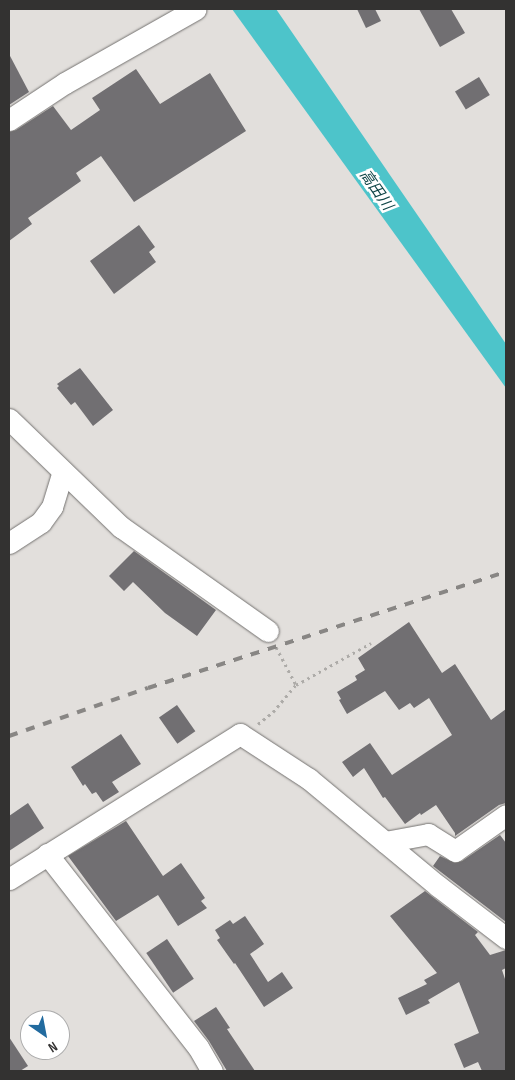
<!DOCTYPE html>
<meta charset="utf-8">
<style>
body{margin:0}
#map{position:relative;width:515px;height:1080px;overflow:hidden;background:#e2dfdc;font-family:"Sofia Sans Condensed","Noto Sans JP",sans-serif}
div>[style]{position:absolute}
[style*='--x']{left:calc(var(--x)*1px);top:calc(var(--y)*1px);width:calc(var(--w)*1px);rotate:calc(var(--a)*1deg)}
.water>*{inset:0;background:#4dc4ca}
.building>*{inset:0;background:#716f72;transform-origin:0 0}
.path>*{height:3px;margin-top:-1.5px;transform-origin:0;background:repeating-linear-gradient(90deg,#adaba8 0 2.5px,transparent 0 6.5px)}
.roads{filter:drop-shadow(0 0 1px #747270) drop-shadow(0 0 1px #747270)}
.minor>*{height:21px;margin:-10.5px;padding:0 10.5px;transform-origin:10.5px;border-radius:10.5px;background:#fff}
.rail>*{height:4px;margin-top:-2px;transform-origin:0;background:repeating-linear-gradient(90deg,#888684 0 9px,transparent 0 18px)}
span{translate:-50% -50%;white-space:nowrap;text-align:center;line-height:1.15;-webkit-text-stroke:5px #fff;paint-order:stroke}
.water-label{font-size:15px;color:#104648;font-style:italic}
.frame{position:absolute;inset:0;border:10px solid #333231;pointer-events:none}
.north{position:absolute;left:20px;top:1010px;width:50px;height:50px;box-sizing:border-box;background:#fff;border:1px solid #adadad;border-radius:50%;rotate:147deg;font-size:14px;font-weight:700;line-height:20px;text-align:center;color:#333231}
.north::after{content:'';display:block;margin:auto;width:18px;height:22px;background:#226b9f;clip-path:polygon(50% 0,100% 100%,50% 72%,0 100%)}
</style>
<div id="map">
<div class="water">
<i style="clip-path:polygon(232px 9px,276px 9px,506px 344px,506px 388px)"></i>
</div>
<div class="building">
<i style="clip-path:polygon(357px 9px,375px 9px,381px 21px,366px 28px)"></i>
<i style="clip-path:polygon(419px 9px,451px 9px,465px 33px,440px 47px)"></i>
<i style="clip-path:polygon(9px 54px,29px 92px,9px 105px)"></i>
<i style="clip-path:polygon(136px 69px,160px 104px,210px 73px,246px 131px,134px 202px,101px 156px,76px 173px,81px 181px,28px 218px,32px 224px,9px 241px,9px 132px,16px 130px,53px 106px,71px 130px,100px 110px,92px 98px)"></i>
<i style="left:479px;top:77px;width:21px;height:28px;rotate:59deg"></i>
<i style="clip-path:polygon(139px 225px,155px 247px,149px 252px,156px 262px,114px 294px,90px 261px)"></i>
<i style="clip-path:polygon(80px 368px,113px 410px,93px 426px,75px 402px,71px 405px,57px 388px,59px 386px,57px 384px)"></i>
<i style="clip-path:polygon(134px 551px,216px 610px,197px 636px,165px 613px,133px 582px,124px 591px,109px 576px)"></i>
<i style="clip-path:polygon(409px 622px,442px 673px,455px 664px,491px 720px,506px 709px,506px 803px,499px 805px,455px 836px,455px 833px,436px 805px,421px 815px,420px 813px,405px 824px,385px 797px,383px 798px,364px 768px,353px 777px,342px 762px,370px 743px,392px 775px,452px 735px,429px 698px,414px 708px,410px 703px,399px 710px,385px 691px,347px 714px,339px 700px,341px 699px,337px 692px,357px 680px,355px 676px,365px 670px,358px 658px)"></i>
<i style="left:177px;top:705px;width:32px;height:22px;rotate:55deg"></i>
<i style="clip-path:polygon(121px 734px,141px 764px,112px 782px,119px 792px,103px 802px,96px 792px,92px 794px,85px 784px,83px 786px,71px 767px)"></i>
<i style="clip-path:polygon(28px 803px,44px 828px,9px 851px,9px 816px)"></i>
<i style="clip-path:polygon(126px 821px,163px 876px,181px 863px,205px 898px,201px 901px,207px 908px,178px 926px,158px 895px,116px 921px,68px 856px)"></i>
<i style="clip-path:polygon(500px 835px,506px 843px,506px 922px,433px 866px,440px 856px,455px 863px,462px 861px)"></i>
<i style="clip-path:polygon(425px 891px,478px 932px,475px 935px,490px 955px,506px 950px,506px 968px,502px 970px,506px 982px,506px 1071px,482px 1071px,478px 1062px,464px 1068px,454px 1044px,479px 1033px,459px 982px,428px 1000px,430px 1003px,406px 1015px,398px 998px,427px 984px,424px 980px,437px 973px,390px 916px)"></i>
<i style="clip-path:polygon(245px 916px,264px 944px,250px 954px,268px 982px,282px 972px,293px 988px,264px 1007px,235px 963px,234px 964px,217px 940px,220px 938px,215px 930px,230px 920px,233px 924px)"></i>
<i style="left:167px;top:939px;width:48px;height:25px;rotate:56deg"></i>
<i style="clip-path:polygon(216px 1007px,230px 1028px,227px 1029px,255px 1071px,227px 1071px,209px 1041px,194px 1021px)"></i>
<i style="clip-path:polygon(9px 1037px,28px 1066px,20px 1071px,9px 1071px)"></i>
</div>
<div class="path">
<i style="--x:276;--y:647;--w:43;--a:62.2"></i>
<i style="--x:258;--y:724;--w:19;--a:-39"></i>
<i style="--x:273;--y:712;--w:35;--a:-50"></i>
<i style="--x:296;--y:685;--w:86;--a:-29.2"></i>
</div>
<div class="roads">
<div class="minor">
<i style="--x:9;--y:120;--w:67;--a:-33.5"></i>
<i style="--x:65;--y:83;--w:150;--a:-29.5"></i>
<i style="--x:9;--y:419;--w:156;--a:44"></i>
<i style="--x:121;--y:527;--w:180;--a:35.3"></i>
<i style="--x:9;--y:543;--w:38;--a:-33"></i>
<i style="--x:41;--y:522;--w:19;--a:-54"></i>
<i style="--x:52;--y:507;--w:37;--a:-73"></i>
<i style="--x:385;--y:842;--w:44;--a:-10.5"></i>
<i style="--x:428;--y:834;--w:32;--a:32"></i>
<i style="--x:455;--y:851;--w:62;--a:-35.2"></i>
<i style="--x:47;--y:854;--w:245;--a:52"></i>
<i style="--x:198;--y:1047;--w:28;--a:60"></i>
<i style="--x:9;--y:879;--w:273;--a:-32.1"></i>
<i style="--x:240;--y:734;--w:82;--a:33.1"></i>
<i style="--x:309;--y:779;--w:168;--a:39.7"></i>
<i style="--x:438;--y:886;--w:86;--a:37.4"></i>
</div>
</div>
<div class="rail">
<i style="--x:9;--y:736;--w:147;--a:-19.1"></i>
<i style="--x:148;--y:688;--w:376;--a:-18"></i>
</div>
<div class="water-label">
<span style="left:376px;top:190px;rotate:55deg">高田川</span>
</div>
<div class="frame"></div>
<div class="north">N</div>
</div>
